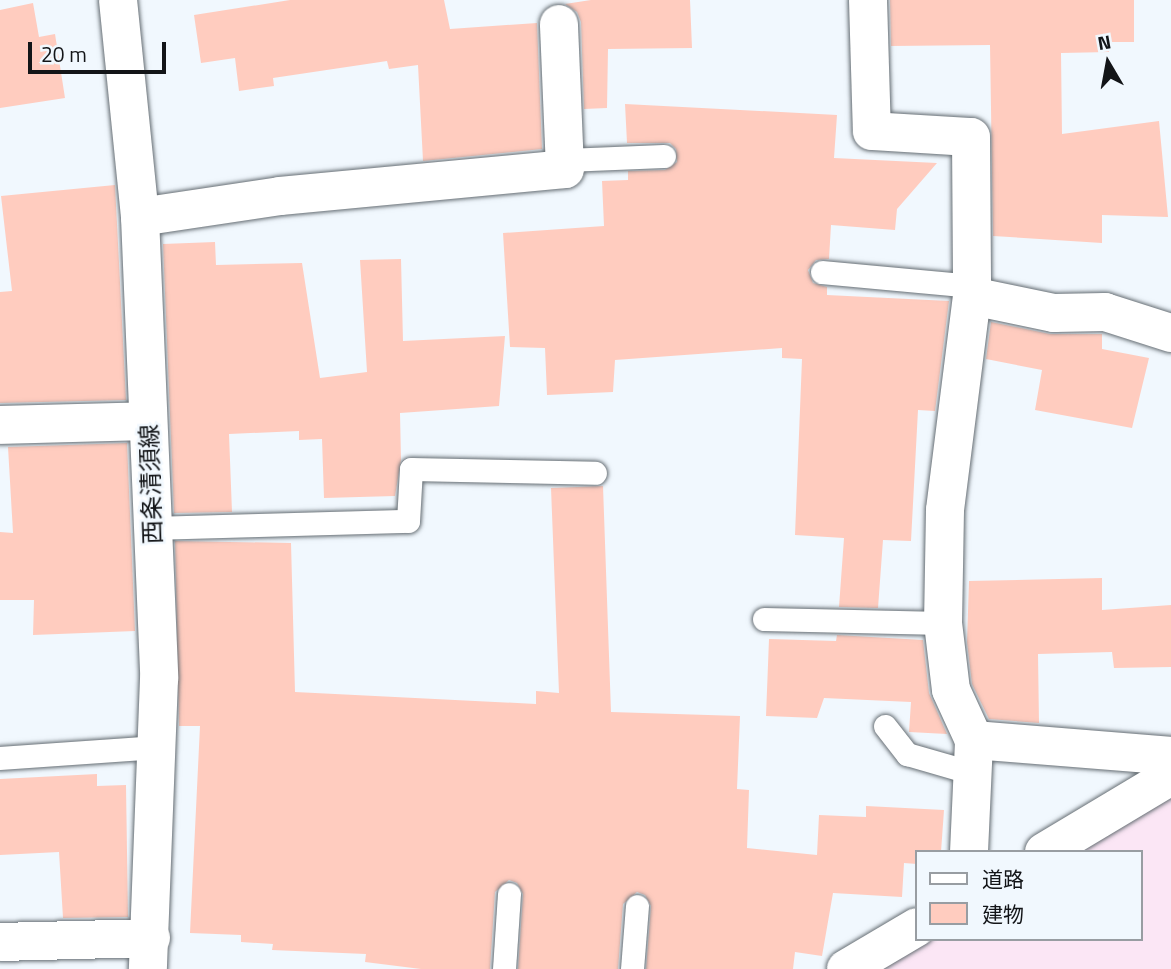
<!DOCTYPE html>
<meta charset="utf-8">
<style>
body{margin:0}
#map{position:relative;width:1171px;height:969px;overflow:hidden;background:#f1f8fe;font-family:"Titillium Web","Noto Sans JP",sans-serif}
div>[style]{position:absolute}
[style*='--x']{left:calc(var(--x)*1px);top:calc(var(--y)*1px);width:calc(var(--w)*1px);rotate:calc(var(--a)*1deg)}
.industrial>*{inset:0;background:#fbe6f5}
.building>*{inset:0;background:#ffccbf}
.roads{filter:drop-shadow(0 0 2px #666e74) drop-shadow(0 0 2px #666e74)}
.service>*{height:23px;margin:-11.5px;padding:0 11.5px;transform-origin:11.5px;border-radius:11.5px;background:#fff}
.minor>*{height:38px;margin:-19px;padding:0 19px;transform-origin:19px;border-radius:19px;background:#fff}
.secondary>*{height:38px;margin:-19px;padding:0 19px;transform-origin:19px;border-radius:19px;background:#fff}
span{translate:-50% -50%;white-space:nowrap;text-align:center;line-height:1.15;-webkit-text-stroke:5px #f1f8fe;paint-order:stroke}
.street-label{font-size:24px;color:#131518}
.legend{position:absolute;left:915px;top:850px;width:228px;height:91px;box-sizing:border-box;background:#f1f8fe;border:2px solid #989da2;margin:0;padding:9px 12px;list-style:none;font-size:21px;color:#131518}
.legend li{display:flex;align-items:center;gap:14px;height:35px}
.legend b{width:35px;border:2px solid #989da2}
.north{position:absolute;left:1073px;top:28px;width:70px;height:70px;-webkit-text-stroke:5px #f1f8fe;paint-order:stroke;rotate:350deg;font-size:19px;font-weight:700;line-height:28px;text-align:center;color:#131518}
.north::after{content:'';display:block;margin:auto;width:24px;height:32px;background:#131518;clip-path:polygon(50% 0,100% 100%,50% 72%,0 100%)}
.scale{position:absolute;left:28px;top:42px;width:138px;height:32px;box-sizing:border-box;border:4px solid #131518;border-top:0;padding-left:9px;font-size:21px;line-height:24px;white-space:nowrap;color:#131518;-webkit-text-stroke:5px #f1f8fe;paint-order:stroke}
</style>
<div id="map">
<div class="industrial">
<i style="clip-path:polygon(1171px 795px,1171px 969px,880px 969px,930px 939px,1141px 939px,1141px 852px,1076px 852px)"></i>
</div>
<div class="building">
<i style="clip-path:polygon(290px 0,444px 0,450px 29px,537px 23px,542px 149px,423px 161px,418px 65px,389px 69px,387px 61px,273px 78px,274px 86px,239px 91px,235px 58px,201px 63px,194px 15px)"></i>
<i style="clip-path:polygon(591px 0,690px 0,692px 48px,608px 49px,607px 108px,584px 109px,581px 22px,577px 12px,565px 4px)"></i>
<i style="clip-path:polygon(890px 0,1134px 0,1134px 42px,1109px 42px,1109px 52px,1061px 53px,1062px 134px,1159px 121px,1168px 217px,1102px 215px,1102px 243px,993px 236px,990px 45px,891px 46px)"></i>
<i style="clip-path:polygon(33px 3px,39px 37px,55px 34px,65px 98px,0 108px,0 10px)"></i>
<i style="clip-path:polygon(625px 104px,837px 115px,834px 158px,937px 163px,897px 209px,895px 230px,831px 225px,829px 259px,816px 260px,808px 270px,813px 283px,827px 287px,827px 295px,949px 301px,935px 411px,918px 410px,911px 541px,883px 540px,878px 608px,839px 607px,844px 538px,795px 535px,802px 359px,782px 358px,782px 348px,615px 360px,613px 392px,547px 395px,545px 348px,510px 347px,503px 233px,604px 226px,602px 181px,628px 180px,628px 171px,665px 170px,677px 162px,676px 149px,670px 143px,627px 143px)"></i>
<i style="clip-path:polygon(115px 185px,126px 400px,0 403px,0 292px,12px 291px,1px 196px)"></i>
<i style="clip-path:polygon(215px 242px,216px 265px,302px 263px,320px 378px,367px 372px,360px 260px,401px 259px,403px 341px,505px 336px,499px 406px,400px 413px,401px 460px,395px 496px,324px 498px,322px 439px,299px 440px,299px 431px,229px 434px,232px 512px,174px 513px,163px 244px)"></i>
<i style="clip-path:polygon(991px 322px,1050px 334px,1102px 334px,1102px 349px,1149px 358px,1132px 428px,1035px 410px,1042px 370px,986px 359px)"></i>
<i style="clip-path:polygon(127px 443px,135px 631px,33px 635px,34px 600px,0 600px,0 532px,13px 533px,8px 447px)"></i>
<i style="clip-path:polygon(603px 486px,611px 712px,740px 716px,737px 789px,749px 790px,747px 848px,817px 855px,819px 815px,866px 817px,866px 806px,944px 810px,941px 852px,917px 852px,917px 864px,904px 863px,902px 897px,833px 893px,822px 956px,795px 952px,793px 969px,646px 969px,651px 906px,645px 895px,637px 892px,623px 904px,618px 969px,518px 969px,523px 894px,517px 883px,509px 880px,495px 892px,490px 969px,421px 969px,365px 962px,366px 954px,272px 950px,273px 944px,241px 942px,241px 935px,190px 933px,200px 726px,179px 726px,175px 541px,291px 543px,295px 692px,536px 704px,536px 691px,559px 693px,551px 488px)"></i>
<i style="clip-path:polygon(1102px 578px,1102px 610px,1171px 605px,1171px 667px,1114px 668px,1112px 652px,1038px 654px,1039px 723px,989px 719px,972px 684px,967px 642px,969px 581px)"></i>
<i style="clip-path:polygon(837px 635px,923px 640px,929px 693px,947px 734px,909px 732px,911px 702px,824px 698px,817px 718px,766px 716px,769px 639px,836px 641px)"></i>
<i style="clip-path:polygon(97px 774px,97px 786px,126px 785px,128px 917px,63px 918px,59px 852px,0 855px,0 779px)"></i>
</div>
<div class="roads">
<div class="service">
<i style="--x:565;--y:160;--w:99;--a:-2.3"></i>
<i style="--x:822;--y:272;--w:151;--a:5.3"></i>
<i style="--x:153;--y:528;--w:255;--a:-1.6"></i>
<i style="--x:408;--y:521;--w:52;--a:-86.7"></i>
<i style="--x:411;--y:469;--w:184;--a:1.2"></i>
<i style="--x:764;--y:619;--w:179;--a:1.3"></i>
<i style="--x:885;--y:726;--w:36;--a:52"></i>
<i style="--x:907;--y:754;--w:69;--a:16.1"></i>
<i style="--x:0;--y:758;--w:157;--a:-4"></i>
<i style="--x:504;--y:969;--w:75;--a:-86.2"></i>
<i style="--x:632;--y:969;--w:63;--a:-85.5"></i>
</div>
<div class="minor">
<i style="--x:868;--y:0;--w:131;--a:88.3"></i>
<i style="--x:872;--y:131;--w:99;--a:3.5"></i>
<i style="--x:971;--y:137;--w:159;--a:89.6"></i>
<i style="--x:972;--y:296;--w:216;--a:97.2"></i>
<i style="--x:945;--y:510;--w:113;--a:91"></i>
<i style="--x:943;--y:623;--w:67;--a:83.2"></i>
<i style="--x:951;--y:690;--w:55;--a:65.3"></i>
<i style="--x:974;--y:740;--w:198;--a:4.6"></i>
<i style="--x:140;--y:217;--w:142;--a:-8.5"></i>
<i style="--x:280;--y:196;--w:286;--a:-5.4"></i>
<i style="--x:565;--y:169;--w:145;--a:-92.4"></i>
<i style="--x:972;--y:296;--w:84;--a:11.7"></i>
<i style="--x:1054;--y:313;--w:51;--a:-1.1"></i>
<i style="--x:1105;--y:312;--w:69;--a:17.7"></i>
<i style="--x:0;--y:425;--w:148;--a:-1.5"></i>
<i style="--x:969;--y:852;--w:112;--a:-87.4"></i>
<i style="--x:1044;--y:852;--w:148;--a:-30.9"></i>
<i style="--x:0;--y:942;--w:151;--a:-1.5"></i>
<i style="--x:846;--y:969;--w:82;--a:-30.6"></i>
</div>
<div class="secondary">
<i style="--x:118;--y:0;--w:218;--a:84.2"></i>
<i style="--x:140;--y:217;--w:462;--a:87.6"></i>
<i style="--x:159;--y:679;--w:290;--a:92.2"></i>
</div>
</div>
<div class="street-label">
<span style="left:151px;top:484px;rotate:-92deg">西条清須線</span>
</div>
<ul class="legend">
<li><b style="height:9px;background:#fff"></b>道路</li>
<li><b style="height:19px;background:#ffccbf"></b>建物</li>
</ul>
<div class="north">N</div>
<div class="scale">20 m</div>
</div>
